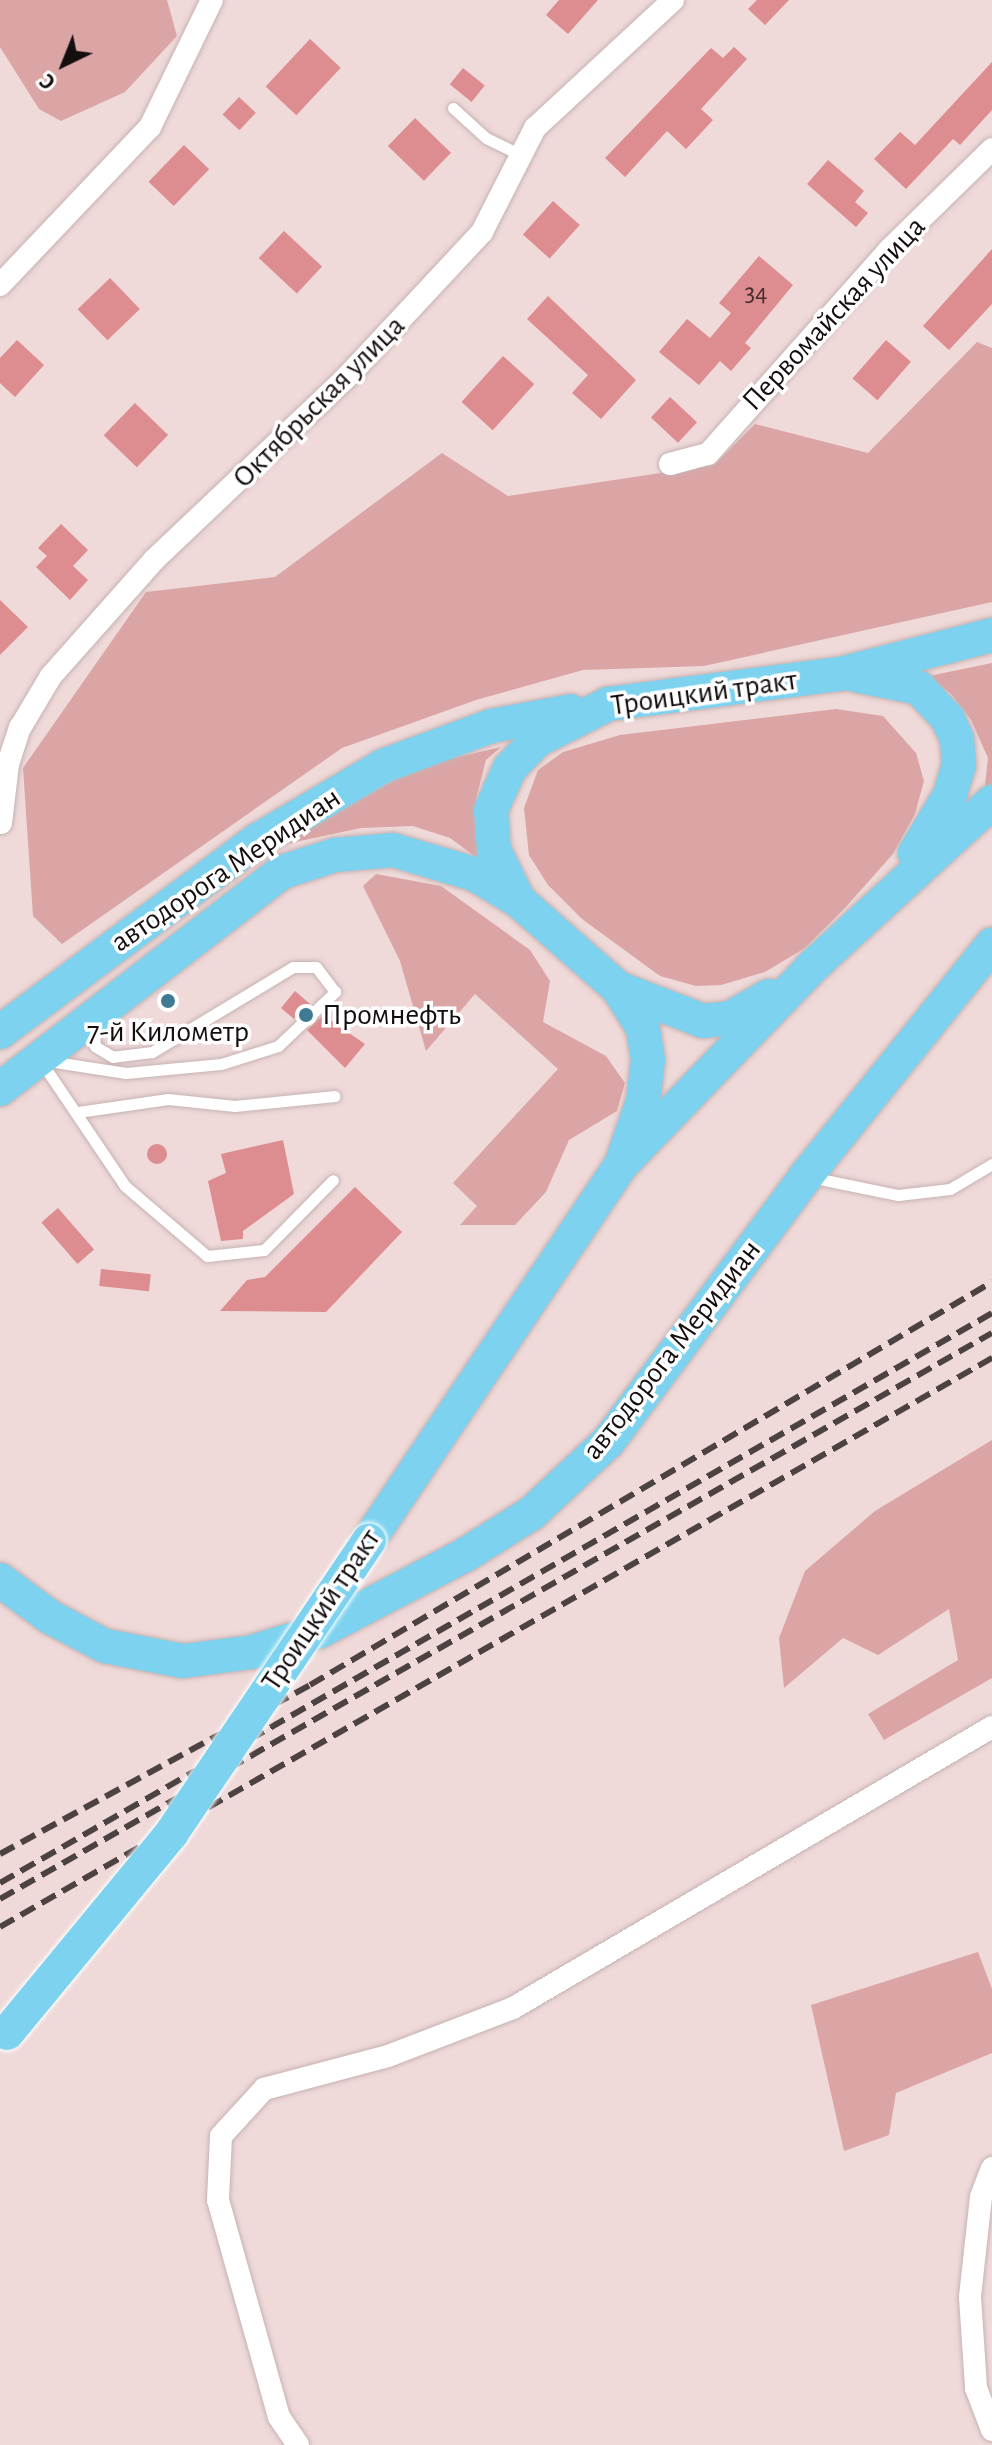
<!DOCTYPE html>
<meta charset="utf-8">
<style>
body{margin:0}
#map{position:relative;width:992px;height:2445px;overflow:hidden;background:#efd9d9;font-family:"Alegreya Sans",sans-serif}
div>[style]{position:absolute}
[style*='--x']{left:calc(var(--x)*1px);top:calc(var(--y)*1px);width:calc(var(--w)*1px);rotate:calc(var(--a)*1deg)}
.green>*{inset:0;background:#dba5a6}
.building>*{inset:0;background:#dd8c8f;transform-origin:0 0}
.round{border-radius:50%}
.roads{filter:drop-shadow(0 0 2px #c7b2b2) drop-shadow(0 0 2px #c7b2b2)}
.lane>*{height:11px;margin:-5.5px;padding:0 5.5px;transform-origin:5.5px;border-radius:5.5px;background:#fff}
.street>*{height:22px;margin:-11px;padding:0 11px;transform-origin:11px;border-radius:11px;background:#fff}
.primary>*{height:34px;margin:-17px;padding:0 17px;transform-origin:17px;border-radius:17px;background:#7dd3ef}
.rail>*{height:6px;margin-top:-3px;transform-origin:0;background:repeating-linear-gradient(90deg,#4c4242 0 16px,transparent 0 24px)}
.bridges{filter:drop-shadow(0 0 2px #fff) drop-shadow(0 0 2px #fff)}
.primary-bridge>*{height:34px;margin:-17px;padding:0 17px;transform-origin:17px;border-radius:17px;background:#7dd3ef}
.dots>*{width:22px;height:22px;translate:-50% -50%;box-sizing:border-box;border:4px solid #fff;border-radius:50%}
span{translate:-50% -50%;white-space:nowrap;text-align:center;line-height:1.15;-webkit-text-stroke:7px #fff;paint-order:stroke}
.number-label{font-size:26px;color:#472e2f}
.number-label span{-webkit-text-stroke-width:0}
.street-label{font-size:30px;color:#150e0f}
.poi-label{font-size:30px;color:#150e0f}
.left{translate:0 -50%;text-align:left}
.north{position:absolute;left:24px;top:24px;width:80px;height:80px;-webkit-text-stroke:6px #fff;paint-order:stroke;rotate:223deg;font-size:22px;font-weight:700;line-height:32px;text-align:center;color:#150e0f}
.north::after{content:'';display:block;margin:auto;width:28px;height:36px;background:#150e0f;clip-path:polygon(50% 0,100% 100%,50% 72%,0 100%)}
</style>
<div id="map">
<div class="green">
<i style="clip-path:polygon(0 0,167px 0,177px 36px,125px 92px,61px 121px,39px 109px,0 47px)"></i>
<i style="clip-path:polygon(977px 342px,992px 348px,992px 602px,704px 666px,583px 670px,476px 700px,342px 748px,62px 944px,33px 916px,23px 768px,146px 592px,275px 577px,442px 453px,508px 496px,714px 465px,755px 424px,868px 453px)"></i>
<i style="clip-path:polygon(992px 663px,992px 786px,984px 794px,988px 758px,971px 720px,951px 694px,929px 676px)"></i>
<i style="clip-path:polygon(836px 709px,883px 716px,916px 753px,924px 781px,915px 814px,893px 854px,844px 909px,805px 948px,765px 972px,721px 985px,696px 986px,660px 976px,582px 919px,548px 885px,529px 855px,524px 808px,538px 770px,563px 752px,620px 735px)"></i>
<i style="clip-path:polygon(501px 747px,486px 760px,476px 799px,480px 860px,450px 838px,413px 826px,361px 828px,281px 845px,419px 766px)"></i>
<i style="clip-path:polygon(376px 874px,441px 886px,530px 950px,550px 981px,543px 1022px,606px 1056px,625px 1083px,617px 1111px,569px 1140px,546px 1192px,515px 1225px,460px 1225px,477px 1206px,453px 1183px,558px 1069px,475px 994px,426px 1051px,400px 961px,363px 886px)"></i>
<i style="clip-path:polygon(992px 1440px,992px 1678px,884px 1740px,868px 1714px,958px 1660px,949px 1609px,878px 1655px,843px 1638px,784px 1688px,779px 1638px,805px 1571px,875px 1511px)"></i>
<i style="clip-path:polygon(978px 1952px,992px 1989px,992px 2053px,896px 2093px,889px 2135px,844px 2151px,811px 2005px)"></i>
</div>
<div class="building">
<i style="clip-path:polygon(559px 0,598px 0,568px 34px,546px 15px)"></i>
<i style="clip-path:polygon(757px 0,789px 0,765px 25px,748px 9px)"></i>
<i style="left:310px;top:39px;width:42px;height:65px;rotate:43deg"></i>
<i style="clip-path:polygon(734px 47px,747px 59px,701px 109px,713px 120px,686px 149px,667px 131px,625px 177px,605px 158px,711px 48px,723px 58px)"></i>
<i style="clip-path:polygon(992px 62px,992px 110px,960px 145px,953px 139px,906px 189px,874px 159px,900px 132px,915px 145px)"></i>
<i style="left:463px;top:68px;width:28px;height:21px;rotate:39deg"></i>
<i style="left:239px;top:97px;width:23px;height:24px;rotate:43deg"></i>
<i style="left:415px;top:118px;width:50px;height:39px;rotate:44deg"></i>
<i style="left:184px;top:145px;width:35px;height:51px;rotate:44deg"></i>
<i style="clip-path:polygon(828px 160px,864px 191px,855px 202px,868px 213px,856px 227px,807px 184px)"></i>
<i style="left:553px;top:201px;width:36px;height:45px;rotate:42deg"></i>
<i style="left:284px;top:231px;width:52px;height:37px;rotate:43deg"></i>
<i style="clip-path:polygon(992px 249px,992px 304px,949px 350px,923px 326px)"></i>
<i style="clip-path:polygon(759px 256px,793px 285px,745px 343px,751px 348px,731px 371px,720px 361px,699px 385px,659px 352px,687px 319px,710px 338px,731px 313px,719px 303px)"></i>
<i style="left:110px;top:278px;width:43px;height:45px;rotate:46deg"></i>
<i style="clip-path:polygon(548px 296px,636px 380px,601px 419px,572px 393px,588px 375px,527px 319px)"></i>
<i style="clip-path:polygon(17px 340px,44px 365px,15px 397px,0 383px,0 358px)"></i>
<i style="left:886px;top:340px;width:33px;height:51px;rotate:41deg"></i>
<i style="left:503px;top:356px;width:42px;height:62px;rotate:42deg"></i>
<i style="left:670px;top:397px;width:37px;height:28px;rotate:43deg"></i>
<i style="left:135px;top:403px;width:46px;height:45px;rotate:44deg"></i>
<i style="clip-path:polygon(61px 524px,88px 550px,73px 566px,88px 580px,70px 600px,36px 567px,47px 556px,38px 548px)"></i>
<i style="clip-path:polygon(0 600px,28px 627px,0 655px)"></i>
<i style="clip-path:polygon(295px 991px,310px 1004px,294px 1019px,281px 1008px)"></i>
<i style="clip-path:polygon(323px 1015px,365px 1044px,345px 1068px,307px 1030px)"></i>
<i style="clip-path:polygon(283px 1140px,294px 1194px,243px 1231px,243px 1239px,221px 1241px,208px 1181px,226px 1173px,221px 1154px)"></i>
<i class="round" style="left:147px;top:1144px;width:20px;height:20px"></i>
<i style="clip-path:polygon(355px 1187px,402px 1232px,326px 1312px,220px 1311px,247px 1280px,265px 1277px)"></i>
<i style="left:58px;top:1208px;width:55px;height:22px;rotate:49deg"></i>
<i style="left:101px;top:1269px;width:50px;height:17px;rotate:6deg"></i>
</div>
<div class="roads">
<div class="lane">
<i style="--x:453;--y:108;--w:45;--a:42.3"></i>
<i style="--x:486;--y:138;--w:37;--a:26"></i>
<i style="--x:48;--y:1061;--w:79;--a:8.7"></i>
<i style="--x:126;--y:1073;--w:95;--a:-5.4"></i>
<i style="--x:221;--y:1064;--w:60;--a:-17.5"></i>
<i style="--x:278;--y:1046;--w:79;--a:-43.5"></i>
<i style="--x:335;--y:992;--w:31;--a:-127"></i>
<i style="--x:316;--y:967;--w:23;--a:180"></i>
<i style="--x:293;--y:967;--w:165;--a:148.9"></i>
<i style="--x:152;--y:1052;--w:39;--a:173"></i>
<i style="--x:113;--y:1057;--w:21;--a:-149"></i>
<i style="--x:95;--y:1046;--w:23;--a:-95"></i>
<i style="--x:42;--y:1063;--w:148;--a:56"></i>
<i style="--x:125;--y:1186;--w:108;--a:40.5"></i>
<i style="--x:207;--y:1256;--w:57;--a:-6"></i>
<i style="--x:264;--y:1250;--w:98;--a:-45.4"></i>
<i style="--x:78;--y:1112;--w:91;--a:-8.2"></i>
<i style="--x:168;--y:1099;--w:67;--a:6"></i>
<i style="--x:235;--y:1106;--w:100;--a:-5.7"></i>
<i style="--x:810;--y:1177;--w:90;--a:11.6"></i>
<i style="--x:898;--y:1195;--w:52;--a:-6.6"></i>
<i style="--x:950;--y:1189;--w:49;--a:-30.8"></i>
</div>
<div class="street">
<i style="--x:0;--y:285;--w:218;--a:-46.5"></i>
<i style="--x:150;--y:127;--w:141;--a:-64"></i>
<i style="--x:670;--y:464;--w:39;--a:-15"></i>
<i style="--x:708;--y:454;--w:273;--a:-48.4"></i>
<i style="--x:889;--y:250;--w:144;--a:-44.4"></i>
<i style="--x:1;--y:823;--w:59;--a:-83.2"></i>
<i style="--x:8;--y:764;--w:38;--a:-72"></i>
<i style="--x:20;--y:728;--w:61;--a:-59.2"></i>
<i style="--x:51;--y:676;--w:155;--a:-48.4"></i>
<i style="--x:154;--y:560;--w:263;--a:-43.5"></i>
<i style="--x:345;--y:379;--w:201;--a:-47"></i>
<i style="--x:482;--y:232;--w:117;--a:-63"></i>
<i style="--x:535;--y:128;--w:188;--a:-42.8"></i>
<i style="--x:992;--y:2168;--w:31;--a:111"></i>
<i style="--x:981;--y:2197;--w:101;--a:96.3"></i>
<i style="--x:970;--y:2297;--w:91;--a:86.2"></i>
<i style="--x:976;--y:2388;--w:45;--a:69.1"></i>
<i style="--x:298;--y:2445;--w:34;--a:-124"></i>
<i style="--x:279;--y:2417;--w:225;--a:-105.7"></i>
<i style="--x:218;--y:2200;--w:64;--a:-87.3"></i>
<i style="--x:221;--y:2136;--w:64;--a:-47.5"></i>
<i style="--x:264;--y:2089;--w:128;--a:-14.9"></i>
<i style="--x:388;--y:2056;--w:134;--a:-21"></i>
<i style="--x:513;--y:2008;--w:555;--a:-30.4"></i>
</div>
<div class="primary">
<i style="--x:855;--y:675;--w:65;--a:11.5"></i>
<i style="--x:919;--y:688;--w:42;--a:46.9"></i>
<i style="--x:948;--y:719;--w:22;--a:66"></i>
<i style="--x:957;--y:739;--w:26;--a:86"></i>
<i style="--x:959;--y:765;--w:31;--a:107"></i>
<i style="--x:950;--y:795;--w:68;--a:121.1"></i>
<i style="--x:618;--y:988;--w:91;--a:21.2"></i>
<i style="--x:703;--y:1021;--w:27;--a:-6"></i>
<i style="--x:730;--y:1018;--w:45;--a:-29.4"></i>
<i style="--x:0;--y:1032;--w:322;--a:-36.7"></i>
<i style="--x:258;--y:840;--w:145;--a:-30.6"></i>
<i style="--x:383;--y:766;--w:115;--a:-20.3"></i>
<i style="--x:491;--y:726;--w:81;--a:-10.6"></i>
<i style="--x:0;--y:1089;--w:356;--a:-37.6"></i>
<i style="--x:282;--y:872;--w:56;--a:-17.8"></i>
<i style="--x:335;--y:855;--w:58;--a:-4.9"></i>
<i style="--x:393;--y:850;--w:84;--a:16.5"></i>
<i style="--x:474;--y:874;--w:52;--a:31"></i>
<i style="--x:621;--y:1165;--w:68;--a:-71"></i>
<i style="--x:643;--y:1101;--w:41;--a:-83"></i>
<i style="--x:648;--y:1060;--w:32;--a:-99"></i>
<i style="--x:643;--y:1028;--w:47;--a:-122"></i>
<i style="--x:618;--y:988;--w:132;--a:-138.7"></i>
<i style="--x:519;--y:901;--w:57;--a:-116.1"></i>
<i style="--x:494;--y:850;--w:40;--a:-94.3"></i>
<i style="--x:491;--y:810;--w:46;--a:-65.7"></i>
<i style="--x:510;--y:768;--w:39;--a:-46"></i>
<i style="--x:537;--y:740;--w:80;--a:-26.9"></i>
<i style="--x:608;--y:704;--w:234;--a:-7.4"></i>
<i style="--x:840;--y:674;--w:157;--a:-14.4"></i>
<i style="--x:369;--y:1540;--w:452;--a:-56.1"></i>
<i style="--x:621;--y:1165;--w:277;--a:-46"></i>
<i style="--x:813;--y:966;--w:243;--a:-42.5"></i>
<i style="--x:0;--y:1580;--w:62;--a:36.5"></i>
<i style="--x:50;--y:1617;--w:62;--a:27.8"></i>
<i style="--x:105;--y:1646;--w:79;--a:10.9"></i>
<i style="--x:183;--y:1661;--w:70;--a:-7.4"></i>
<i style="--x:252;--y:1652;--w:71;--a:-17.2"></i>
<i style="--x:320;--y:1631;--w:164;--a:-27.7"></i>
<i style="--x:465;--y:1555;--w:79;--a:-32.1"></i>
<i style="--x:532;--y:1513;--w:104;--a:-43.1"></i>
<i style="--x:608;--y:1442;--w:332;--a:-53.3"></i>
<i style="--x:806;--y:1176;--w:297;--a:-51.2"></i>
</div>
</div>
<div class="rail">
<i style="--x:0;--y:1854;--w:353;--a:-28.6"></i>
<i style="--x:310;--y:1685;--w:792;--a:-30.58"></i>
<i style="--x:0;--y:1883;--w:1144;--a:-29.88"></i>
<i style="--x:0;--y:1899;--w:1142;--a:-29.71"></i>
<i style="--x:0;--y:1927;--w:1144;--a:-29.84"></i>
</div>
<div class="bridges">
<div class="primary-bridge">
<i style="--x:7;--y:2033;--w:258;--a:-50.5"></i>
<i style="--x:171;--y:1834;--w:354;--a:-56"></i>
</div>
</div>
<div class="dots">
<i style="left:168px;top:1001px;background:#3e7a91"></i>
<i style="left:306px;top:1015px;background:#3e7a91"></i>
</div>
<div class="number-label">
<span style="left:756px;top:294px">34</span>
</div>
<div class="street-label">
<span style="left:834px;top:314px;rotate:-47deg">Первомайская улица</span>
<span style="left:319px;top:402px;rotate:-45deg">Октябрьская улица</span>
<span style="left:704px;top:693px;rotate:-8deg">Троицкий тракт</span>
<span style="left:226px;top:870px;rotate:-34deg">автодорога Меридиан</span>
<span style="left:672px;top:1350px;rotate:-52deg">автодорога Меридиан</span>
<span style="left:321px;top:1610px;rotate:-56deg">Троицкий тракт</span>
</div>
<div class="poi-label">
<span class="left" style="left:322px;top:1015px">Промнефть</span>
<span style="left:168px;top:1032px">7-й Километр</span>
</div>
<div class="north">С</div>
</div>
